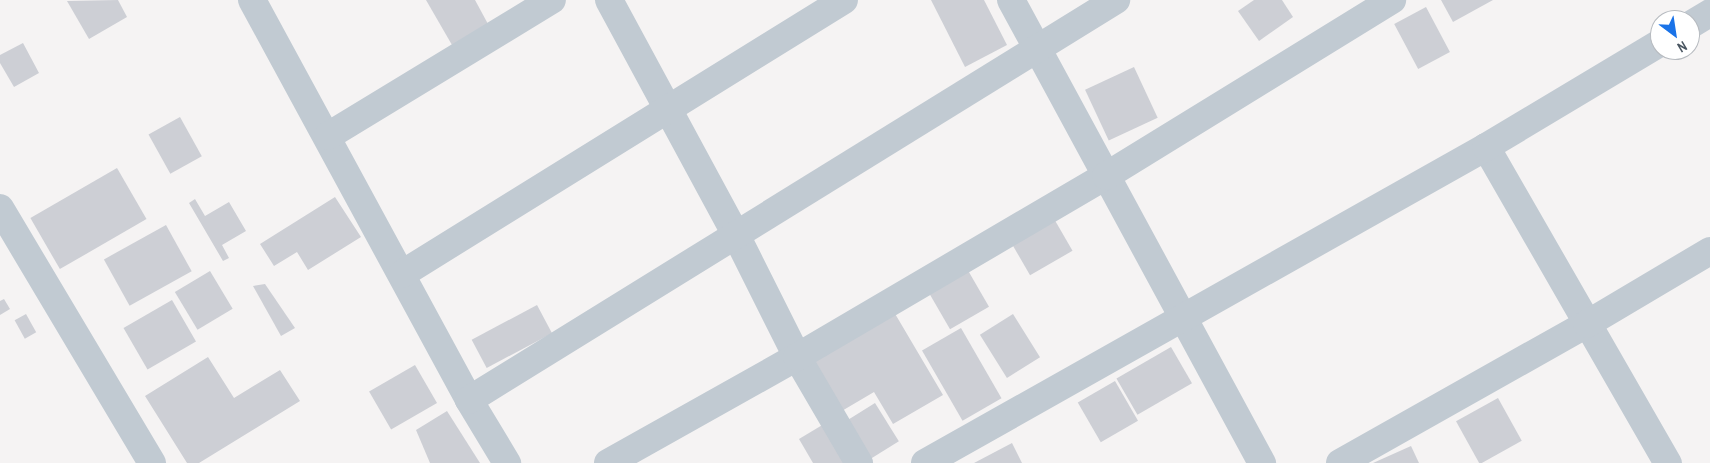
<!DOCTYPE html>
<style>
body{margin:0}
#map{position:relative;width:1710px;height:463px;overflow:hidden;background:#f5f3f3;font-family:"Archivo Narrow",sans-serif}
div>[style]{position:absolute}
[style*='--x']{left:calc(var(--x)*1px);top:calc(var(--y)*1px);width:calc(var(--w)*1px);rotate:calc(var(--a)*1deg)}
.building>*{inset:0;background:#cdcfd5;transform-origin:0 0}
.minor>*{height:28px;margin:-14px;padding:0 14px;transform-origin:14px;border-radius:14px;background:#c1cad2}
span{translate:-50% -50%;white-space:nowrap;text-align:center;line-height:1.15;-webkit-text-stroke:4.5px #fff;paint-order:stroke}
.north{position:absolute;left:1650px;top:10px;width:50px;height:50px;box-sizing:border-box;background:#fff;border:1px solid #b7bbc0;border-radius:50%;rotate:149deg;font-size:14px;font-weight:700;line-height:20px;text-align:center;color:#4a5661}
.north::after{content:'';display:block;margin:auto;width:18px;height:22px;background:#1a73e8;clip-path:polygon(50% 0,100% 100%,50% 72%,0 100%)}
</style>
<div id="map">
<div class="building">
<i style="clip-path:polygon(118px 0,127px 17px,89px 39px,67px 1px)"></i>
<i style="clip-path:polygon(426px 0,475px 0,488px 24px,452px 45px)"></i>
<i style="clip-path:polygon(931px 0,984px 0,1007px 45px,965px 67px)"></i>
<i style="clip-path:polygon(1254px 0,1282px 0,1293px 17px,1259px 41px,1238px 11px)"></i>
<i style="clip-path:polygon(1441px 0,1493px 0,1453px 22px)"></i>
<i style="left:1426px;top:7px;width:51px;height:36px;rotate:62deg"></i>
<i style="clip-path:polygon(23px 43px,39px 73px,14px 87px,0 63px,0 55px)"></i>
<i style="left:1134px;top:67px;width:56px;height:54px;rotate:65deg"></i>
<i style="left:180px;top:117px;width:45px;height:36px;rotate:61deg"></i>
<i style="left:117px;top:168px;width:59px;height:100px;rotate:60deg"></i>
<i style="clip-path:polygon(335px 197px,361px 237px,308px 270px,297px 252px,274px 266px,260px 244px)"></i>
<i style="clip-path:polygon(195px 199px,205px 216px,229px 202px,246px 231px,222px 245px,229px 258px,223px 261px,189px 203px)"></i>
<i style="left:1053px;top:217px;width:39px;height:49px;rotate:60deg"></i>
<i style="left:166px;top:225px;width:53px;height:71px;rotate:61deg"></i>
<i style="left:966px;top:267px;width:46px;height:45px;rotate:60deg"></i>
<i style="left:210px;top:271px;width:44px;height:41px;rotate:59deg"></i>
<i style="clip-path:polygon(265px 284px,295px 328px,281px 336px,253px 286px)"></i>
<i style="clip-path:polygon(4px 299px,10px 309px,0 315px,0 301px)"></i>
<i style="left:172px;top:300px;width:48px;height:56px;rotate:60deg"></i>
<i style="left:537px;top:305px;width:32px;height:74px;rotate:62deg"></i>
<i style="clip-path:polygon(894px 312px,943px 395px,893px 424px,874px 392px,835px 415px,805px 364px)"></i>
<i style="left:26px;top:314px;width:21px;height:13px;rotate:61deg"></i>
<i style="left:1013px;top:314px;width:51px;height:39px;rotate:58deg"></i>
<i style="left:961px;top:328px;width:81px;height:45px;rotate:60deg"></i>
<i style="left:1171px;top:347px;width:42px;height:63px;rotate:60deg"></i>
<i style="clip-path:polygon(208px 357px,234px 398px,280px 370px,300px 401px,199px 463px,187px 463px,145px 396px)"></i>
<i style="left:415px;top:365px;width:44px;height:53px;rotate:60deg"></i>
<i style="left:1115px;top:381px;width:46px;height:43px;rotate:60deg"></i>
<i style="left:1498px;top:398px;width:49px;height:48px;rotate:61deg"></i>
<i style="left:875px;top:403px;width:45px;height:43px;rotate:58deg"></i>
<i style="clip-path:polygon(447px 411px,480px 463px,430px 463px,416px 430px)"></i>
<i style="clip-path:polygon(829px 421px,853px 463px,813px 463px,799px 439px)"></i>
<i style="clip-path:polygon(1012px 443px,1022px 463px,974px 463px)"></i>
<i style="clip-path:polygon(1411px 446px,1419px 463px,1373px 463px)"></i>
</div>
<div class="minor">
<i style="--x:252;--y:0;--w:455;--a:61.5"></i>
<i style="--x:469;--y:400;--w:74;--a:58.9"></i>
<i style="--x:609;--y:0;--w:267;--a:61.6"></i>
<i style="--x:736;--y:235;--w:136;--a:63.4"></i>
<i style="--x:797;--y:357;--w:123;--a:59.7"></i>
<i style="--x:1011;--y:0;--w:527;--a:61.54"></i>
<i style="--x:1690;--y:25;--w:23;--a:-31"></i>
<i style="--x:328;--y:136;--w:262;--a:-31.3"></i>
<i style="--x:1486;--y:147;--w:365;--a:60.1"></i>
<i style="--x:0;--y:208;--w:297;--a:59.2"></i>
<i style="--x:402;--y:274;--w:520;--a:-31.8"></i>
<i style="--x:469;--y:400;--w:761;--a:-31.73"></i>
<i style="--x:608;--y:463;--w:217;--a:-29.3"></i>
<i style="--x:797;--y:357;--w:358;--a:-30.4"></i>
<i style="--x:1106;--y:176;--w:336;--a:-31.6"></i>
<i style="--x:925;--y:463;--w:644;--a:-29.39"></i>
<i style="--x:1486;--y:147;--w:203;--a:-30.9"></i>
<i style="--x:1340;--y:463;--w:283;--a:-29.4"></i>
<i style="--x:1587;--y:324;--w:143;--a:-30.7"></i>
</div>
<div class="north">N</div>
</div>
